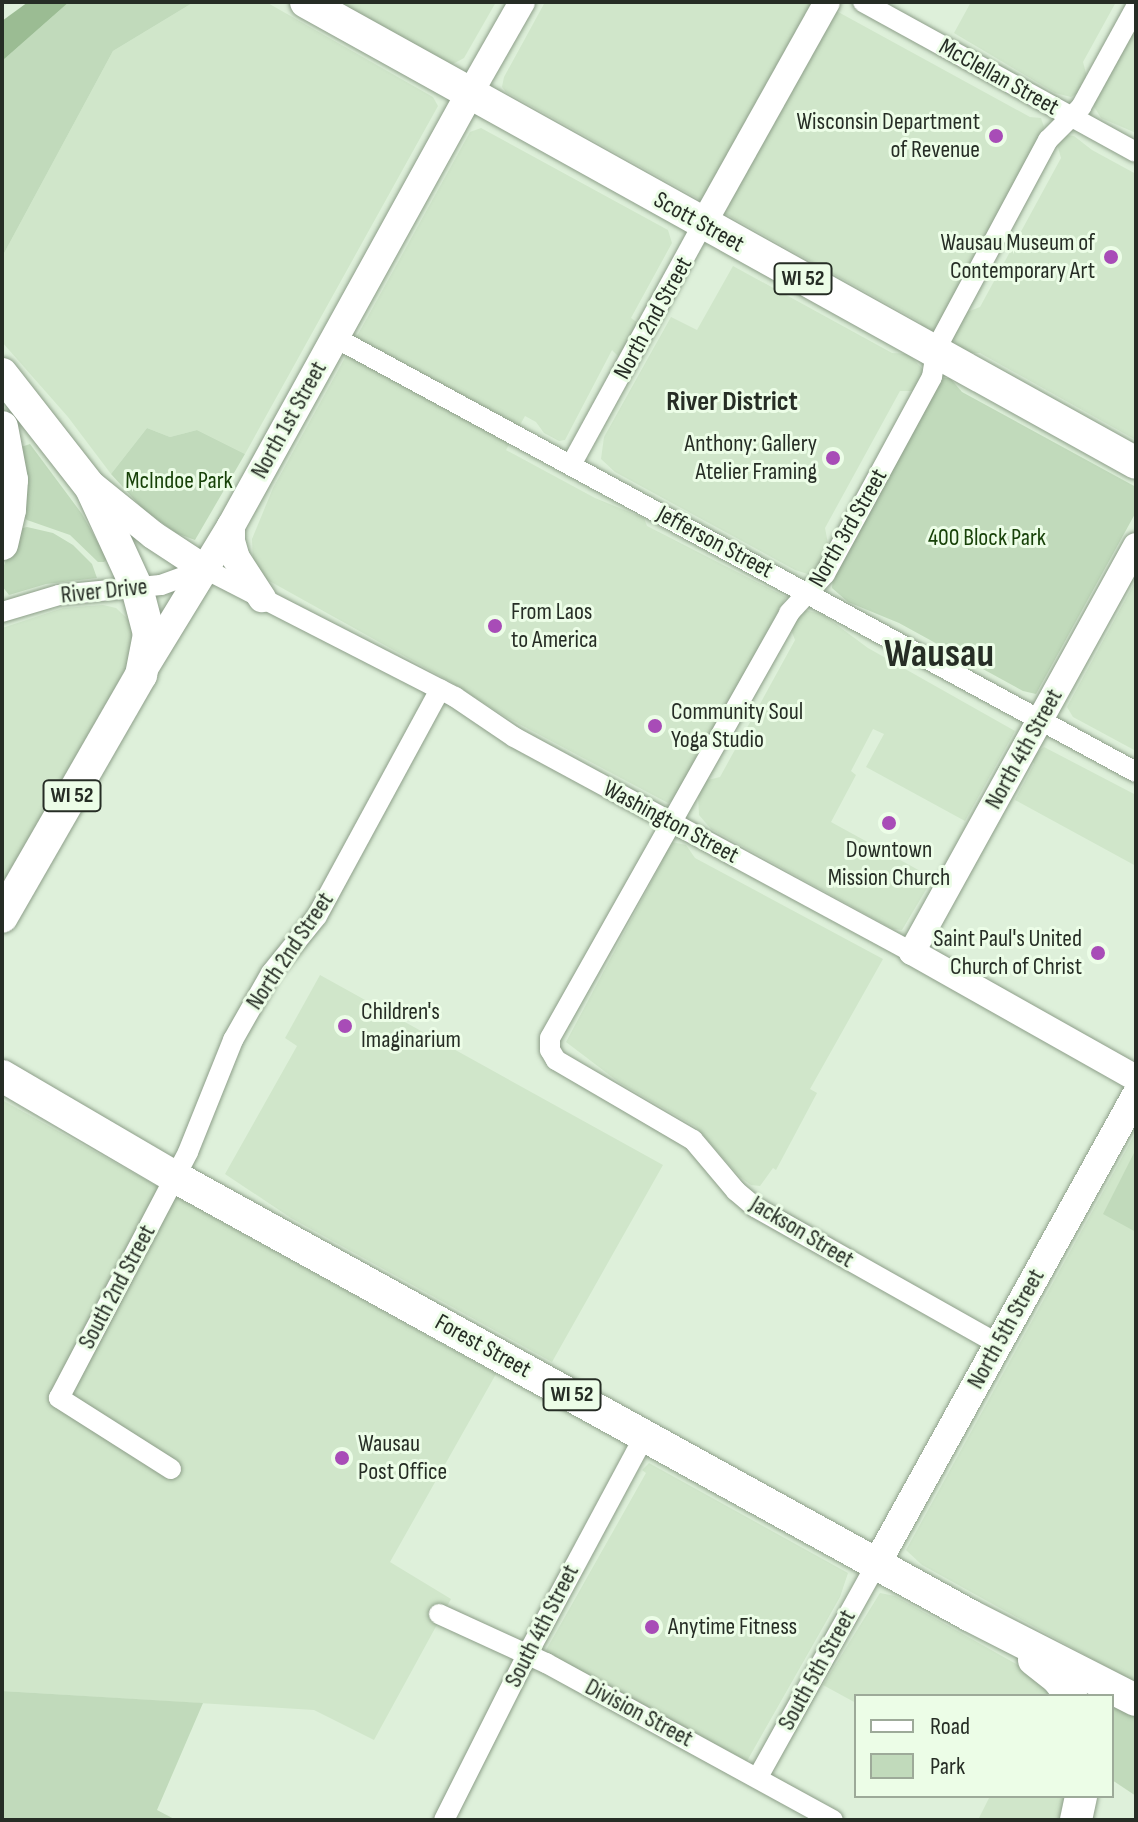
<!DOCTYPE html>
<style>
body{margin:0}
#map{position:relative;width:1138px;height:1822px;overflow:hidden;background:#def0da;font-family:"Sofia Sans Condensed",sans-serif}
div>[style]{position:absolute}
[style*='--x']{left:calc(var(--x)*1px);top:calc(var(--y)*1px);width:calc(var(--w)*1px);rotate:calc(var(--a)*1deg)}
.built>*{inset:0;background:#d0e6ca}
.green>*{inset:0;background:#c1dabb}
.water>*{inset:0;background:#9bbc93}
.roads{filter:drop-shadow(0 0 2px #8d9e89) drop-shadow(0 0 2px #8d9e89)}
.minor>*{height:20px;margin:-10px;padding:0 10px;transform-origin:10px;border-radius:10px;background:#fff}
.tertiary>*{height:26px;margin:-13px;padding:0 13px;transform-origin:13px;border-radius:13px;background:#fff}
.secondary>*{height:28px;margin:-14px;padding:0 14px;transform-origin:14px;border-radius:14px;background:#fff}
.primary>*{height:32px;margin:-16px;padding:0 16px;transform-origin:16px;border-radius:16px;background:#fff}
.dots>*{width:22px;height:22px;translate:-50% -50%;box-sizing:border-box;border:4px solid #ecfde7;border-radius:50%}
span{translate:-50% -50%;white-space:nowrap;text-align:center;line-height:1.15;-webkit-text-stroke:6px #ecfde7;paint-order:stroke}
.shield-label span{padding:2px 6px;background:#ecfde7;border:2px solid;border-radius:6px;-webkit-text-stroke-width:0}
.shield-label{font-size:22px;color:#262d25;font-weight:700}
.street-label{font-size:24px;color:#262d25}
.poi-label{font-size:24px;color:#262d25}
.right{translate:-100% -50%;text-align:right}
.left{translate:0 -50%;text-align:left}
.park-label{font-size:24px;color:#174108}
.quarter-label{font-size:28px;color:#262d25;font-weight:700}
.town-label{font-size:40px;color:#262d25;font-weight:700}
.frame{position:absolute;inset:0;border:4px solid #262d25;pointer-events:none}
.legend{position:absolute;left:854px;top:1694px;width:260px;height:104px;box-sizing:border-box;background:#ecfde7;border:2px solid #9daa99;margin:0;padding:10px 14px;list-style:none;font-size:24px;color:#262d25}
.legend li{display:flex;align-items:center;gap:16px;height:40px}
.legend b{width:40px;border:2px solid #9daa99}
</style>
<div id="map">
<div class="built">
<i style="clip-path:polygon(194px 2px,266px 2px,433px 97px,438px 106px,245px 454px,197px 430px,170px 437px,147px 428px,111px 474px,68px 417px,2px 342px,2px 257px,113px 51px)"></i>
<i style="clip-path:polygon(336px 2px,496px 2px,464px 58px,451px 65px)"></i>
<i style="clip-path:polygon(545px 2px,820px 2px,1030px 117px,1041px 118px,1044px 127px,936px 328px,932px 332px,923px 331px,920px 322px,506px 92px,502px 87px,504px 77px)"></i>
<i style="clip-path:polygon(971px 2px,1116px 2px,1083px 62px,1087px 77px,1078px 93px,1071px 97px,1055px 93px,954px 33px)"></i>
<i style="clip-path:polygon(1136px 25px,1136px 133px,1101px 118px,1093px 105px)"></i>
<i style="clip-path:polygon(481px 128px,668px 230px,672px 243px,631px 318px,638px 323px,619px 357px,612px 350px,565px 440px,559px 441px,544px 433px,536px 422px,525px 416px,506px 450px,595px 498px,644px 518px,647px 526px,786px 597px,676px 798px,668px 803px,506px 717px,451px 682px,264px 578px,253px 564px,252px 539px,273px 488px,470px 132px)"></i>
<i style="clip-path:polygon(1066px 135px,1074px 136px,1092px 150px,1136px 174px,1136px 440px,980px 353px,970px 353px,957px 346px,953px 338px,962px 314px,980px 307px,1061px 158px,1057px 144px)"></i>
<i style="clip-path:polygon(733px 266px,892px 353px,909px 354px,924px 371px,916px 391px,900px 391px,825px 528px,829px 549px,811px 575px,795px 570px,615px 472px,601px 459px,604px 437px,671px 317px,697px 330px)"></i>
<i style="clip-path:polygon(1136px 580px,1136px 751px,1073px 717px,1067px 707px)"></i>
<i style="clip-path:polygon(103px 605px,116px 608px,131px 622px,134px 632px,127px 666px,2px 893px,2px 628px,63px 608px)"></i>
<i style="clip-path:polygon(804px 610px,822px 614px,868px 648px,1015px 731px,965px 821px,866px 767px,884px 734px,873px 729px,851px 771px,856px 775px,831px 822px,933px 878px,902px 930px,893px 929px,711px 829px,699px 815px,698px 794px,704px 781px,720px 777px,795px 640px,790px 627px)"></i>
<i style="clip-path:polygon(1044px 747px,1136px 795px,1136px 866px,1015px 800px,1034px 764px,1031px 758px)"></i>
<i style="clip-path:polygon(672px 842px,686px 845px,695px 858px,883px 959px,810px 1089px,817px 1093px,776px 1170px,773px 1168px,760px 1186px,751px 1185px,740px 1177px,696px 1127px,620px 1083px,566px 1042px,662px 862px,661px 853px)"></i>
<i style="clip-path:polygon(320px 975px,663px 1165px,552px 1362px,291px 1218px,225px 1174px,297px 1046px,285px 1038px)"></i>
<i style="clip-path:polygon(2px 1100px,496px 1374px,390px 1562px,451px 1599px,374px 1740px,314px 1710px,2px 1691px)"></i>
<i style="clip-path:polygon(1136px 1132px,1136px 1683px,922px 1565px,906px 1550px)"></i>
<i style="clip-path:polygon(649px 1463px,848px 1573px,840px 1597px,747px 1761px,545px 1652px,646px 1473px,642px 1470px)"></i>
<i style="clip-path:polygon(880px 1593px,895px 1596px,1018px 1665px,1054px 1696px,856px 1696px,856px 1703px,823px 1685px)"></i>
<i style="clip-path:polygon(990px 1796px,1064px 1796px,1060px 1820px,978px 1820px)"></i>
</div>
<div class="green">
<i style="clip-path:polygon(69px 2px,194px 2px,113px 51px,2px 257px,2px 61px)"></i>
<i style="clip-path:polygon(942px 378px,950px 378px,962px 392px,1136px 487px,1136px 512px,1036px 694px,1023px 691px,899px 623px,848px 602px,832px 588px,833px 578px)"></i>
<i style="clip-path:polygon(147px 428px,170px 437px,197px 430px,245px 454px,195px 540px,176px 533px,143px 509px,111px 474px)"></i>
<i style="clip-path:polygon(30px 444px,82px 514px,107px 559px,104px 562px,98px 562px,70px 535px,27px 520px,22px 515px,18px 448px)"></i>
<i style="clip-path:polygon(27px 527px,53px 533px,73px 545px,92px 564px,97px 578px,46px 584px,9px 595px,2px 586px,2px 570px,19px 529px)"></i>
<i style="clip-path:polygon(1136px 1149px,1136px 1232px,1103px 1214px)"></i>
<i style="clip-path:polygon(2px 1691px,203px 1703px,157px 1810px,176px 1820px,2px 1820px)"></i>
<i style="clip-path:polygon(1112px 1702px,1136px 1715px,1136px 1796px,1112px 1780px)"></i>
</div>
<div class="water">
<i style="clip-path:polygon(28px 2px,69px 2px,2px 61px,2px 21px)"></i>
</div>
<div class="roads">
<div class="minor">
<i style="--x:863;--y:2;--w:311;--a:28.8"></i>
<i style="--x:334;--y:337;--w:912;--a:28.48"></i>
<i style="--x:571;--y:465;--w:275;--a:-61.3"></i>
<i style="--x:2;--y:612;--w:59;--a:-16.6"></i>
<i style="--x:59;--y:595;--w:102;--a:-5.6"></i>
<i style="--x:161;--y:585;--w:47;--a:-20"></i>
<i style="--x:205;--y:569;--w:281;--a:27.1"></i>
<i style="--x:455;--y:697;--w:71;--a:34.1"></i>
<i style="--x:514;--y:737;--w:452;--a:28.4"></i>
<i style="--x:998;--y:1344;--w:279;--a:-150.6"></i>
<i style="--x:755;--y:1207;--w:25;--a:-140"></i>
<i style="--x:736;--y:1191;--w:67;--a:-130.1"></i>
<i style="--x:693;--y:1140;--w:159;--a:-149.7"></i>
<i style="--x:556;--y:1060;--w:12;--a:-121"></i>
<i style="--x:550;--y:1050;--w:12;--a:-90"></i>
<i style="--x:550;--y:1038;--w:488;--a:-60.6"></i>
<i style="--x:789;--y:613;--w:53;--a:-47.3"></i>
<i style="--x:825;--y:574;--w:224;--a:-61.5"></i>
<i style="--x:932;--y:377;--w:30;--a:-81"></i>
<i style="--x:937;--y:347;--w:235;--a:-61.8"></i>
<i style="--x:1048;--y:140;--w:47;--a:-45"></i>
<i style="--x:1081;--y:107;--w:114;--a:-61.2"></i>
<i style="--x:171;--y:1469;--w:133;--a:-147.6"></i>
<i style="--x:59;--y:1398;--w:278;--a:-62.3"></i>
<i style="--x:188;--y:1152;--w:121;--a:-68.1"></i>
<i style="--x:233;--y:1040;--w:77;--a:-60.4"></i>
<i style="--x:271;--y:973;--w:73;--a:-51.1"></i>
<i style="--x:317;--y:916;--w:258;--a:-61.5"></i>
<i style="--x:439;--y:1614;--w:118;--a:24.6"></i>
<i style="--x:546;--y:1663;--w:327;--a:28.7"></i>
<i style="--x:758;--y:1777;--w:245;--a:-60.9"></i>
<i style="--x:444;--y:1820;--w:185;--a:-63.3"></i>
<i style="--x:527;--y:1655;--w:250;--a:-61.8"></i>
</div>
<div class="tertiary">
<i style="--x:469;--y:95;--w:107;--a:-60.3"></i>
<i style="--x:703;--y:224;--w:254;--a:-60.8"></i>
<i style="--x:1136;--y:546;--w:464;--a:118.9"></i>
<i style="--x:912;--y:952;--w:257;--a:29.4"></i>
</div>
<div class="secondary">
<i style="--x:90;--y:484;--w:81;--a:39"></i>
<i style="--x:153;--y:535;--w:62;--a:33.2"></i>
<i style="--x:231;--y:526;--w:15;--a:90"></i>
<i style="--x:231;--y:541;--w:18;--a:74"></i>
<i style="--x:236;--y:558;--w:48;--a:57"></i>
<i style="--x:145;--y:667;--w:165;--a:-58.6"></i>
<i style="--x:231;--y:526;--w:492;--a:-61.1"></i>
<i style="--x:877;--y:1563;--w:535;--a:-61.04"></i>
</div>
<div class="primary">
<i style="--x:306;--y:2;--w:949;--a:29.05"></i>
<i style="--x:2;--y:374;--w:145;--a:52"></i>
<i style="--x:91;--y:488;--w:110;--a:65.3"></i>
<i style="--x:137;--y:588;--w:48;--a:75.4"></i>
<i style="--x:149;--y:634;--w:42;--a:101"></i>
<i style="--x:141;--y:675;--w:279;--a:119.9"></i>
<i style="--x:2;--y:427;--w:54;--a:79.3"></i>
<i style="--x:12;--y:480;--w:30;--a:94"></i>
<i style="--x:10;--y:510;--w:35;--a:103"></i>
<i style="--x:2;--y:1076;--w:200;--a:30.3"></i>
<i style="--x:175;--y:1177;--w:907;--a:28.88"></i>
<i style="--x:969;--y:1615;--w:187;--a:27"></i>
<i style="--x:1034;--y:1660;--w:29;--a:38"></i>
<i style="--x:1057;--y:1678;--w:23;--a:52"></i>
<i style="--x:1076;--y:1820;--w:25;--a:-78"></i>
</div>
</div>
<div class="dots">
<i style="left:996px;top:136px;background:#a84cb7"></i>
<i style="left:1111px;top:257px;background:#a84cb7"></i>
<i style="left:833px;top:458px;background:#a84cb7"></i>
<i style="left:495px;top:626px;background:#a84cb7"></i>
<i style="left:655px;top:726px;background:#a84cb7"></i>
<i style="left:889px;top:823px;background:#a84cb7"></i>
<i style="left:1098px;top:953px;background:#a84cb7"></i>
<i style="left:345px;top:1026px;background:#a84cb7"></i>
<i style="left:342px;top:1458px;background:#a84cb7"></i>
<i style="left:652px;top:1627px;background:#a84cb7"></i>
</div>
<div class="shield-label">
<span style="left:803px;top:279px">WI 52</span>
<span style="left:72px;top:796px">WI 52</span>
<span style="left:572px;top:1395px">WI 52</span>
</div>
<div class="street-label">
<span style="left:999px;top:77px;rotate:29deg">McClellan Street</span>
<span style="left:699px;top:222px;rotate:29deg">Scott Street</span>
<span style="left:653px;top:318px;rotate:-61deg">North 2nd Street</span>
<span style="left:289px;top:420px;rotate:-61deg">North 1st Street</span>
<span style="left:848px;top:528px;rotate:-60deg">North 3rd Street</span>
<span style="left:715px;top:542px;rotate:28deg">Jefferson Street</span>
<span style="left:104px;top:591px;rotate:-6deg">River Drive</span>
<span style="left:1024px;top:749px;rotate:-61deg">North 4th Street</span>
<span style="left:671px;top:822px;rotate:28deg">Washington Street</span>
<span style="left:290px;top:951px;rotate:-56deg">North 2nd Street</span>
<span style="left:802px;top:1232px;rotate:31deg">Jackson Street</span>
<span style="left:117px;top:1287px;rotate:-62deg">South 2nd Street</span>
<span style="left:1006px;top:1329px;rotate:-61deg">North 5th Street</span>
<span style="left:483px;top:1346px;rotate:29deg">Forest Street</span>
<span style="left:542px;top:1626px;rotate:-63deg">South 4th Street</span>
<span style="left:817px;top:1670px;rotate:-61deg">South 5th Street</span>
<span style="left:639px;top:1713px;rotate:28deg">Division Street</span>
</div>
<div class="poi-label">
<span class="right" style="left:980px;top:136px">Wisconsin Department<br>of Revenue</span>
<span class="right" style="left:1095px;top:257px">Wausau Museum of<br>Contemporary Art</span>
<span class="right" style="left:817px;top:458px">Anthony: Gallery<br>Atelier Framing</span>
<span class="left" style="left:511px;top:626px">From Laos<br>to America</span>
<span class="left" style="left:671px;top:726px">Community Soul<br>Yoga Studio</span>
<span style="left:889px;top:864px">Downtown<br>Mission Church</span>
<span class="right" style="left:1082px;top:953px">Saint Paul's United<br>Church of Christ</span>
<span class="left" style="left:361px;top:1026px">Children's<br>Imaginarium</span>
<span class="left" style="left:358px;top:1458px">Wausau<br>Post Office</span>
<span class="left" style="left:668px;top:1627px">Anytime Fitness</span>
</div>
<div class="park-label">
<span style="left:179px;top:481px">McIndoe Park</span>
<span style="left:987px;top:538px">400 Block Park</span>
</div>
<div class="quarter-label">
<span style="left:732px;top:402px">River District</span>
</div>
<div class="town-label">
<span style="left:939px;top:654px">Wausau</span>
</div>
<div class="frame"></div>
<ul class="legend">
<li><b style="height:10px;background:#fff"></b>Road</li>
<li><b style="height:22px;background:#c1dabb"></b>Park</li>
</ul>
</div>
